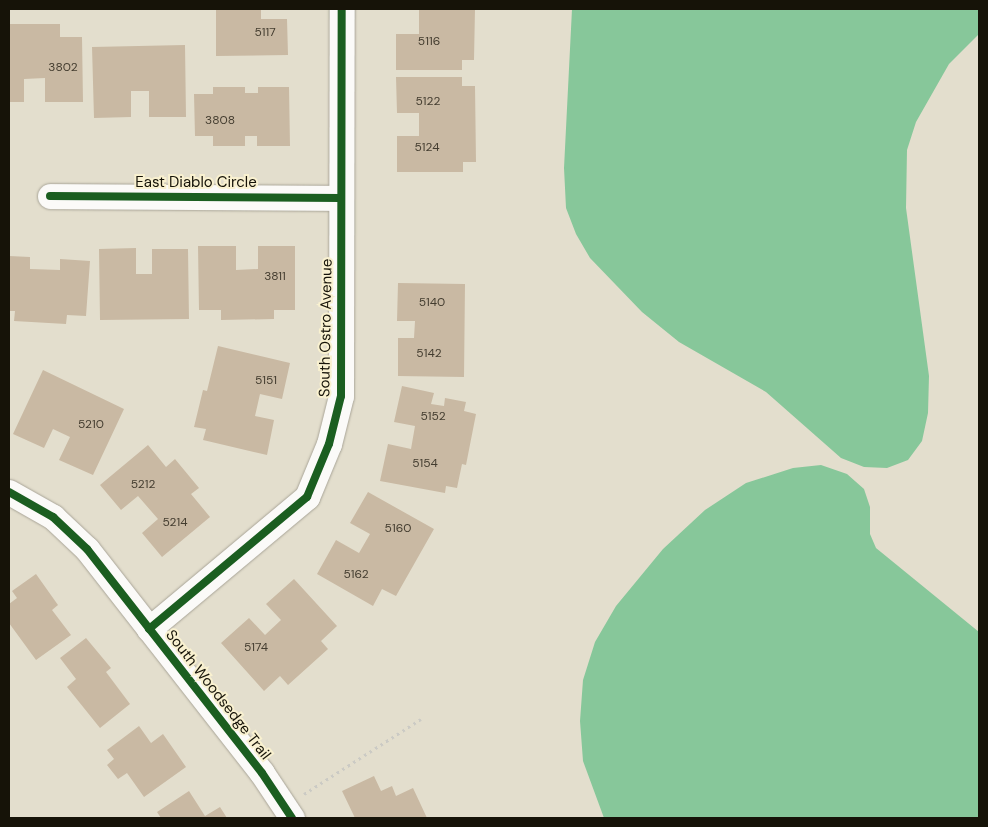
<!DOCTYPE html>
<style>
body{margin:0}
#map{position:relative;width:988px;height:827px;overflow:hidden;background:#e3decd;font-family:"DM Sans",sans-serif}
div>[style]{position:absolute}
[style*='--x']{left:calc(var(--x)*1px);top:calc(var(--y)*1px);width:calc(var(--w)*1px);rotate:calc(var(--a)*1deg)}
.water>*{inset:0;background:#87c79a}
.building>*{inset:0;background:#c9b9a3}
.path>*{height:3px;margin-top:-1.5px;transform-origin:0;background:repeating-linear-gradient(90deg,#cbcac4 0 2.5px,transparent 0 6.5px)}
.roads{filter:drop-shadow(0 0 1px #a9a598) drop-shadow(0 0 1px #a9a598)}
.minor>*{height:25px;margin:-12.5px;padding:0 12.5px;transform-origin:12.5px;border-radius:12.5px;background:#fbfaf8}
.cycleway>*{height:8px;margin:-4px;padding:0 4px;transform-origin:4px;border-radius:4px;background:#1b5e20}
span{translate:-50% -50%;white-space:nowrap;text-align:center;line-height:1.15;-webkit-text-stroke:4px #f9f1d0;paint-order:stroke}
.number-label{font-size:12px;color:#433c2f}
.number-label span{-webkit-text-stroke-width:0}
.street-label{font-size:15px;color:#161308}
.frame{position:absolute;inset:0;border:10px solid #161308;pointer-events:none}
</style>
<div id="map">
<div class="water">
<i style="clip-path:polygon(572px 9px,979px 9px,979px 34px,949px 64px,916px 122px,907px 150px,906px 208px,929px 376px,928px 413px,922px 441px,908px 460px,887px 468px,864px 467px,841px 458px,766px 392px,679px 342px,642px 312px,590px 258px,576px 234px,566px 208px,564px 168px)"></i>
<i style="clip-path:polygon(821px 465px,847px 474px,864px 489px,870px 507px,870px 534px,876px 548px,979px 632px,979px 818px,604px 818px,583px 761px,580px 721px,583px 680px,595px 642px,616px 606px,663px 549px,705px 510px,746px 483px,793px 468px)"></i>
</div>
<div class="building">
<i style="clip-path:polygon(216px 9px,261px 9px,261px 19px,287px 19px,288px 55px,216px 56px)"></i>
<i style="clip-path:polygon(419px 9px,475px 9px,474px 60px,462px 60px,462px 70px,396px 70px,396px 34px,419px 34px)"></i>
<i style="clip-path:polygon(9px 24px,60px 24px,60px 37px,82px 37px,83px 102px,45px 102px,45px 78px,24px 79px,24px 102px,9px 102px)"></i>
<i style="clip-path:polygon(185px 45px,186px 117px,149px 117px,149px 91px,131px 91px,131px 117px,94px 118px,92px 47px)"></i>
<i style="clip-path:polygon(396px 77px,462px 77px,462px 86px,475px 86px,476px 162px,463px 162px,463px 172px,397px 172px,397px 136px,419px 136px,419px 113px,397px 113px)"></i>
<i style="clip-path:polygon(213px 87px,245px 87px,245px 93px,258px 93px,258px 87px,289px 87px,290px 146px,257px 146px,257px 136px,245px 136px,245px 146px,213px 146px,213px 136px,195px 136px,194px 94px,213px 94px)"></i>
<i style="clip-path:polygon(198px 246px,236px 246px,236px 270px,258px 269px,258px 246px,295px 246px,295px 310px,274px 310px,274px 319px,221px 320px,221px 310px,199px 310px)"></i>
<i style="clip-path:polygon(136px 248px,136px 274px,152px 274px,152px 249px,188px 249px,189px 319px,100px 320px,99px 249px)"></i>
<i style="clip-path:polygon(9px 256px,30px 257px,30px 269px,60px 270px,60px 259px,90px 261px,86px 316px,67px 315px,66px 324px,14px 321px,15px 311px,9px 311px)"></i>
<i style="clip-path:polygon(398px 283px,465px 284px,464px 377px,398px 376px,398px 338px,414px 338px,415px 321px,397px 321px)"></i>
<i style="clip-path:polygon(218px 346px,290px 363px,282px 399px,260px 394px,255px 416px,274px 420px,267px 455px,203px 440px,206px 429px,194px 427px,203px 390px,207px 391px)"></i>
<i style="clip-path:polygon(43px 370px,124px 409px,93px 475px,59px 460px,70px 437px,53px 429px,44px 448px,13px 434px)"></i>
<i style="clip-path:polygon(402px 386px,434px 393px,431px 404px,444px 406px,445px 398px,466px 402px,464px 411px,476px 414px,466px 465px,462px 464px,457px 488px,446px 486px,445px 493px,380px 481px,388px 444px,411px 449px,415px 426px,394px 422px)"></i>
<i style="clip-path:polygon(148px 445px,166px 467px,175px 459px,199px 488px,191px 494px,210px 517px,162px 557px,142px 533px,158px 519px,138px 496px,121px 510px,100px 485px)"></i>
<i style="clip-path:polygon(368px 492px,434px 529px,396px 596px,382px 589px,373px 606px,317px 574px,336px 540px,359px 553px,370px 534px,350px 523px)"></i>
<i style="clip-path:polygon(36px 574px,58px 605px,52px 610px,71px 635px,36px 660px,9px 623px,9px 604px,17px 598px,12px 591px)"></i>
<i style="clip-path:polygon(294px 579px,337px 626px,321px 641px,328px 649px,288px 685px,280px 676px,264px 691px,221px 643px,249px 618px,265px 635px,281px 620px,266px 604px)"></i>
<i style="clip-path:polygon(86px 638px,111px 668px,106px 672px,130px 704px,100px 728px,67px 687px,76px 679px,60px 658px)"></i>
<i style="clip-path:polygon(139px 726px,151px 743px,163px 734px,186px 767px,144px 797px,127px 773px,118px 779px,107px 765px,114px 759px,107px 750px)"></i>
<i style="clip-path:polygon(374px 776px,381px 791px,392px 786px,396px 796px,413px 788px,427px 818px,355px 818px,342px 791px)"></i>
<i style="clip-path:polygon(189px 791px,205px 816px,220px 807px,227px 818px,161px 818px,157px 812px)"></i>
</div>
<div class="path">
<i style="--x:304;--y:794;--w:139;--a:-32.7"></i>
</div>
<div class="roads">
<div class="minor">
<i style="--x:50;--y:196;--w:291;--a:0.4"></i>
<i style="--x:9;--y:492;--w:51;--a:29.6"></i>
<i style="--x:53;--y:517;--w:47;--a:43.3"></i>
<i style="--x:87;--y:549;--w:284;--a:52"></i>
<i style="--x:262;--y:773;--w:54;--a:56.3"></i>
<i style="--x:149;--y:629;--w:206;--a:-39.9"></i>
<i style="--x:307;--y:497;--w:57;--a:-67.5"></i>
<i style="--x:329;--y:444;--w:49;--a:-76"></i>
<i style="--x:341;--y:396;--w:387;--a:-89.9"></i>
</div>
</div>
<div class="cycleway">
<i style="--x:50;--y:196;--w:291;--a:0.4"></i>
<i style="--x:9;--y:492;--w:51;--a:29.6"></i>
<i style="--x:53;--y:517;--w:47;--a:43.3"></i>
<i style="--x:87;--y:549;--w:284;--a:52"></i>
<i style="--x:262;--y:773;--w:54;--a:56.3"></i>
<i style="--x:149;--y:629;--w:206;--a:-39.9"></i>
<i style="--x:307;--y:497;--w:57;--a:-67.5"></i>
<i style="--x:329;--y:444;--w:49;--a:-76"></i>
<i style="--x:341;--y:396;--w:387;--a:-89.9"></i>
</div>
<div class="number-label">
<span style="left:265px;top:33px">5117</span>
<span style="left:429px;top:42px">5116</span>
<span style="left:63px;top:68px">3802</span>
<span style="left:428px;top:102px">5122</span>
<span style="left:220px;top:121px">3808</span>
<span style="left:427px;top:148px">5124</span>
<span style="left:275px;top:277px">3811</span>
<span style="left:432px;top:303px">5140</span>
<span style="left:429px;top:354px">5142</span>
<span style="left:266px;top:381px">5151</span>
<span style="left:433px;top:417px">5152</span>
<span style="left:91px;top:425px">5210</span>
<span style="left:425px;top:464px">5154</span>
<span style="left:143px;top:485px">5212</span>
<span style="left:175px;top:523px">5214</span>
<span style="left:398px;top:529px">5160</span>
<span style="left:356px;top:575px">5162</span>
<span style="left:256px;top:648px">5174</span>
</div>
<div class="street-label">
<span style="left:196px;top:183px">East Diablo Circle</span>
<span style="left:326px;top:328px;rotate:-89deg">South Ostro Avenue</span>
<span style="left:218px;top:695px;rotate:52deg">South Woodsedge Trail</span>
</div>
<div class="frame"></div>
</div>
